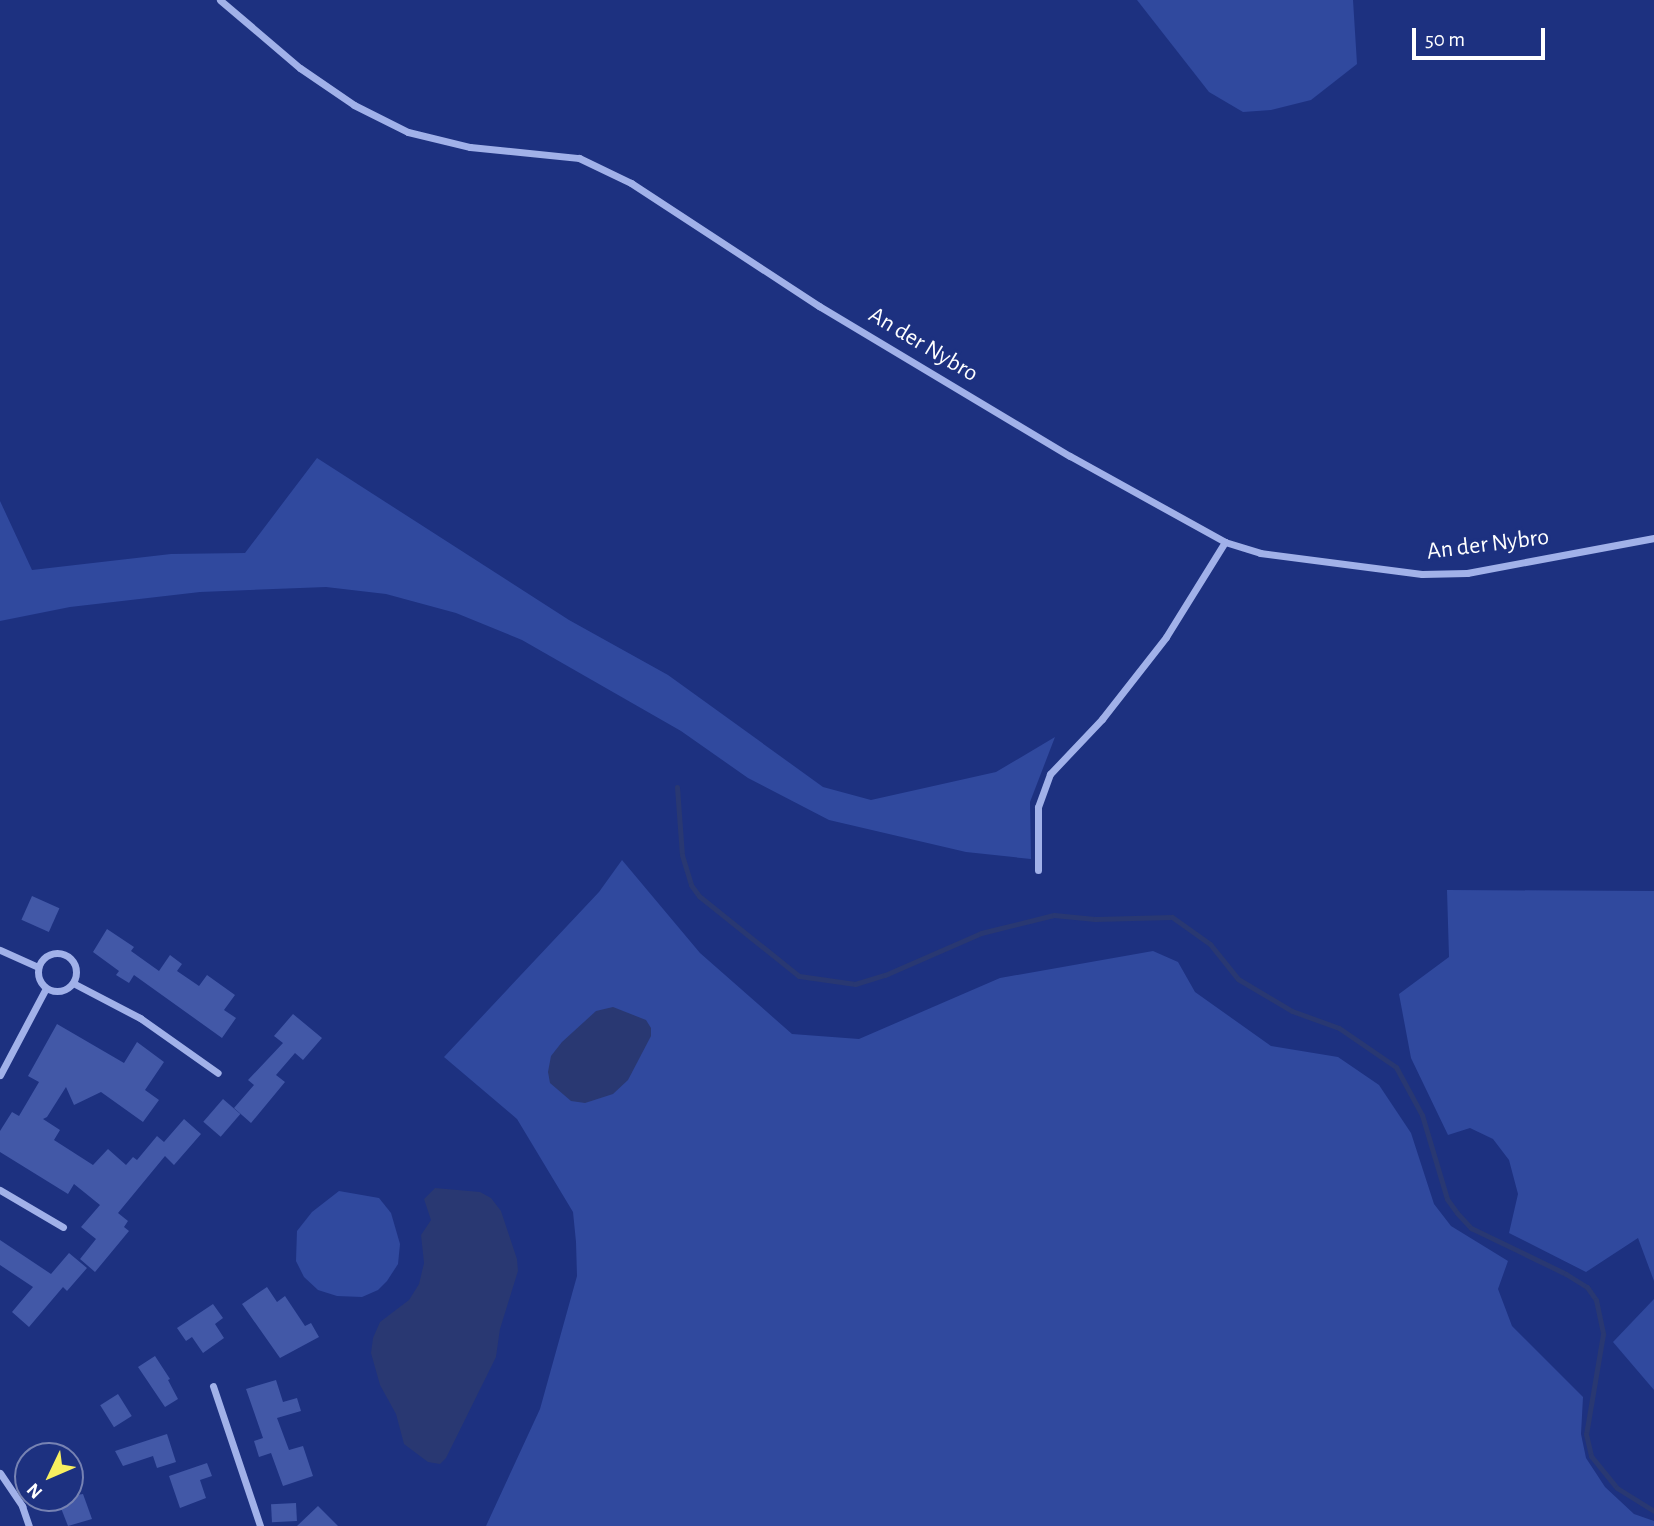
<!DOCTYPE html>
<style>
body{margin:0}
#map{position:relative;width:1654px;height:1526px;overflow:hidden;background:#1d3180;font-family:"Alegreya Sans",sans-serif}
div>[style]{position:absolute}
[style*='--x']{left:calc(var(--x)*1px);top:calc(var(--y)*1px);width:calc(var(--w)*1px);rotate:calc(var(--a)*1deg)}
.green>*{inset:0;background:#30499e}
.water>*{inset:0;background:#293872}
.stream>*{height:5px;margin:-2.5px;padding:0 2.5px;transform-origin:2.5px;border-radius:2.5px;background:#293872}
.building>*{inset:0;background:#4258a7;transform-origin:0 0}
.minor>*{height:7px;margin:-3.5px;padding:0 3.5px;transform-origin:3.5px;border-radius:3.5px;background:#a1b1e9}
.minor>.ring{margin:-3.5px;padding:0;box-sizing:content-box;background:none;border:7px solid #a1b1e9;border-radius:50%}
span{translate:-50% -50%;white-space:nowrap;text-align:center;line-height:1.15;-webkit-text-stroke:6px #1d3180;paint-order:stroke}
.street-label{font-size:24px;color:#fff}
.north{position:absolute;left:14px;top:1442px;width:70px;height:70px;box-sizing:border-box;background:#1d3180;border:2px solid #7783b3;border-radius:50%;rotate:226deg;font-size:19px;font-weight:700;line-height:28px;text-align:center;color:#fff}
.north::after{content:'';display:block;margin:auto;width:24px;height:32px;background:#f8ef60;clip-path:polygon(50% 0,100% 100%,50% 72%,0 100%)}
.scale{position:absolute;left:1412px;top:28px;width:133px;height:32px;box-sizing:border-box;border:4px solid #fff;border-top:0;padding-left:9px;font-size:21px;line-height:24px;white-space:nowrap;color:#fff;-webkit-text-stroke:5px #1d3180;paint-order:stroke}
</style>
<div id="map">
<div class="green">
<i style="clip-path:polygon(1137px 0,1353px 0,1357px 64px,1311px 100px,1271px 110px,1243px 112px,1209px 92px)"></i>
<i style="clip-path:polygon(317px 458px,569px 620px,668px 675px,823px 787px,871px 800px,996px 772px,1055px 737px,1030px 802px,1031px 859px,966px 852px,829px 820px,748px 778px,681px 731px,522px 640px,456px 613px,386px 594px,326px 587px,200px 592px,70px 607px,0 621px,0 501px,32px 570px,171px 554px,245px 553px)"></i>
<i style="clip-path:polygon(622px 860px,700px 953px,792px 1034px,859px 1039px,1000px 978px,1153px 951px,1178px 962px,1195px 992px,1271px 1046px,1338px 1057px,1379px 1085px,1411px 1133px,1434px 1204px,1451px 1226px,1508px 1261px,1498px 1289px,1512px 1326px,1583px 1397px,1581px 1434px,1586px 1458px,1605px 1487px,1634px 1514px,1654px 1521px,1654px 1526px,486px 1526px,540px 1409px,577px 1276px,576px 1242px,573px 1212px,517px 1119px,444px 1057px,599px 892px)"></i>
<i style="clip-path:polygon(1447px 890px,1654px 891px,1654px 1281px,1638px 1238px,1586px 1272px,1509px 1233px,1518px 1194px,1509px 1160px,1493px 1139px,1470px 1128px,1448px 1135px,1411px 1058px,1399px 994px,1449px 957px)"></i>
<i style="clip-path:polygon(339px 1191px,379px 1198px,391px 1213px,400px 1244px,398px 1264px,387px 1281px,378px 1290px,362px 1297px,337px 1296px,318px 1290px,304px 1277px,296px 1261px,297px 1231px,312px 1212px)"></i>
<i style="clip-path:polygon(1654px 1299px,1654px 1390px,1613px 1342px)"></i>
</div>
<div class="water">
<i style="clip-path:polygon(613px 1007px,646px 1020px,651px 1028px,651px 1036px,628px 1080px,613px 1094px,585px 1103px,571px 1101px,550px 1083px,548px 1072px,551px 1056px,562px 1042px,596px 1011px)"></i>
<i style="clip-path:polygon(435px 1188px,480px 1192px,491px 1198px,501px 1211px,517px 1259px,518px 1271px,500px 1329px,496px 1357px,446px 1458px,440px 1464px,428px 1462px,404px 1444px,396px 1414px,380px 1385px,371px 1353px,373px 1338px,380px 1322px,409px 1300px,419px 1284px,424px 1263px,421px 1235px,431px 1220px,424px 1199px)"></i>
</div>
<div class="stream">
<i style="--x:677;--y:787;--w:68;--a:85.8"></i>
<i style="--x:682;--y:855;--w:31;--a:73"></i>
<i style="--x:691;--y:885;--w:14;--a:54"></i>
<i style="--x:699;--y:896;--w:128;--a:38.7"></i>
<i style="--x:799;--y:976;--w:57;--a:8.1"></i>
<i style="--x:855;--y:984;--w:31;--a:-17"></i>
<i style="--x:885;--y:975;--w:105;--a:-23.6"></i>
<i style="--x:981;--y:933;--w:75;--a:-13.9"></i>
<i style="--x:1054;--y:915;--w:41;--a:5.6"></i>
<i style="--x:1095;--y:919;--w:77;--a:-1.5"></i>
<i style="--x:1172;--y:917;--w:47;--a:35.4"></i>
<i style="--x:1210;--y:944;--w:45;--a:51.3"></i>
<i style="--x:1238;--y:979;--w:63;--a:30.7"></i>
<i style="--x:1292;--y:1011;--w:50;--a:19.9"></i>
<i style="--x:1339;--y:1028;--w:69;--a:34.4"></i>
<i style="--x:1396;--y:1067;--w:55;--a:61.6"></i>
<i style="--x:1422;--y:1115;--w:88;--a:73.4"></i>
<i style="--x:1447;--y:1199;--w:17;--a:54"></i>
<i style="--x:1457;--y:1213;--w:21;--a:47"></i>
<i style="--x:1471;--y:1228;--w:106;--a:25.8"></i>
<i style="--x:1566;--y:1274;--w:25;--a:32"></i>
<i style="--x:1587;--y:1287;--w:16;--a:55"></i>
<i style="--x:1596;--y:1300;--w:35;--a:78"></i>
<i style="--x:1603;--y:1334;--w:101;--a:99.6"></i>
<i style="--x:1586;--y:1434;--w:23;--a:77"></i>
<i style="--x:1591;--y:1456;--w:41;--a:50.9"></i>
<i style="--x:1617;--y:1488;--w:44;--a:31.9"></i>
</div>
<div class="building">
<i style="left:32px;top:896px;width:30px;height:26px;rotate:24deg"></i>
<i style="clip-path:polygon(107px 929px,134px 947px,131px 951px,159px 971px,170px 955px,182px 964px,177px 971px,199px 986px,207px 975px,235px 995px,224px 1010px,236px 1018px,222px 1038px,134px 975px,129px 983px,116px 975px,119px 971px,93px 952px)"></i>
<i style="clip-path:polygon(293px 1014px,322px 1038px,303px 1060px,295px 1053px,276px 1075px,285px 1082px,251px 1123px,234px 1108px,254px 1085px,248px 1080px,283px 1043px,274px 1036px)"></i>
<i style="clip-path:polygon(57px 1024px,124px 1063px,137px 1042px,164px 1062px,145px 1090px,159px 1100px,143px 1122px,101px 1092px,74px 1105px,66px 1087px,47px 1117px,43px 1119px,60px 1130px,54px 1140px,93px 1165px,108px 1149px,126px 1165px,133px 1157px,137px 1160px,157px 1136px,164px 1142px,184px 1119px,201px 1134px,174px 1165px,165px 1156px,118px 1213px,128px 1221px,124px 1227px,129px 1231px,95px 1272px,80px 1259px,96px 1239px,81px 1227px,100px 1205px,74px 1184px,68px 1194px,0 1152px,0 1131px,12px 1112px,19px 1116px,39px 1082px,28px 1076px)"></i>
<i style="left:223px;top:1099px;width:23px;height:30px;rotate:41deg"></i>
<i style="clip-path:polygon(0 1240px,51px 1274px,69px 1253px,87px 1268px,67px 1291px,63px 1287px,29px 1327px,12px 1312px,33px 1287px,0 1265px)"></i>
<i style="clip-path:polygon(267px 1287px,277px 1302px,285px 1296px,305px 1326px,311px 1323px,319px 1337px,280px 1358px,242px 1304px)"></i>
<i style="clip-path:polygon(213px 1304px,223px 1318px,215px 1324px,224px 1338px,203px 1353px,192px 1337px,186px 1341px,177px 1328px)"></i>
<i style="clip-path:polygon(155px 1356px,170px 1379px,168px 1380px,178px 1399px,165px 1407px,138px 1367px)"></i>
<i style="clip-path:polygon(276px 1380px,283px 1402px,297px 1398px,301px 1411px,277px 1418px,289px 1450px,303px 1446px,313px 1476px,283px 1486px,271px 1453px,259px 1457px,254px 1441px,263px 1438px,246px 1389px)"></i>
<i style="left:118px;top:1394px;width:26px;height:21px;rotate:58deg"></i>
<i style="clip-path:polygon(167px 1434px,176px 1462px,157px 1468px,153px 1456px,123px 1466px,115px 1451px)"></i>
<i style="clip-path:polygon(207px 1463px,212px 1476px,200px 1480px,206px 1498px,180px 1508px,169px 1476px)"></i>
<i style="clip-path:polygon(83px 1494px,92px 1519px,68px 1526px,57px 1498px)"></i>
<i style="left:296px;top:1503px;width:18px;height:25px;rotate:87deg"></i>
<i style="clip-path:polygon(318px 1506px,338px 1526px,297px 1526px)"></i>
</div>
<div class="minor">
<i style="--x:220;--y:0;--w:105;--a:40.4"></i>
<i style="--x:300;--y:68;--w:65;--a:34.4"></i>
<i style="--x:354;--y:105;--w:60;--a:26.6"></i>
<i style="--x:408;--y:132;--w:64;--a:13.6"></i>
<i style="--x:470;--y:147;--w:110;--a:5.8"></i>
<i style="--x:579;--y:158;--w:58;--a:25.7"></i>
<i style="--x:631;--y:183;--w:225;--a:33.2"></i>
<i style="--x:819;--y:306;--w:292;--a:30.9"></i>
<i style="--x:1070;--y:456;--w:177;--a:29"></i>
<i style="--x:1225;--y:542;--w:37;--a:17"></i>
<i style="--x:1260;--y:553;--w:163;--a:7.4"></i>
<i style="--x:1422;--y:574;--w:45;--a:-1.3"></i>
<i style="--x:1467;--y:573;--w:190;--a:-10.6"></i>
<i style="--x:1038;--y:870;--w:63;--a:-90"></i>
<i style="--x:1038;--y:807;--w:35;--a:-70"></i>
<i style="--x:1050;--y:774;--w:76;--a:-46.6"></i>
<i style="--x:1102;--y:719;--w:104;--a:-52"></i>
<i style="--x:1166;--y:637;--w:112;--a:-58.2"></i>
<i style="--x:0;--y:950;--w:42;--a:24.1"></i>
<i class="ring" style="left:38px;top:953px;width:31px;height:31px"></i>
<i style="--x:73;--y:983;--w:76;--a:27.6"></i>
<i style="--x:140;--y:1018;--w:95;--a:35.2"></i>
<i style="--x:0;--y:1075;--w:98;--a:-62.1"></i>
<i style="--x:0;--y:1190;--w:73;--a:30.4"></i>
<i style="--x:213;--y:1386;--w:148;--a:71.4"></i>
<i style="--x:0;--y:1473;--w:40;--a:56"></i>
<i style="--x:22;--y:1506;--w:21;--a:71"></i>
</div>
<div class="street-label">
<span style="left:923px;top:345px;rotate:31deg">An der Nybro</span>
<span style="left:1488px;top:545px;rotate:-7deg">An der Nybro</span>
</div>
<div class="north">N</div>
<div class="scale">50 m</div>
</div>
